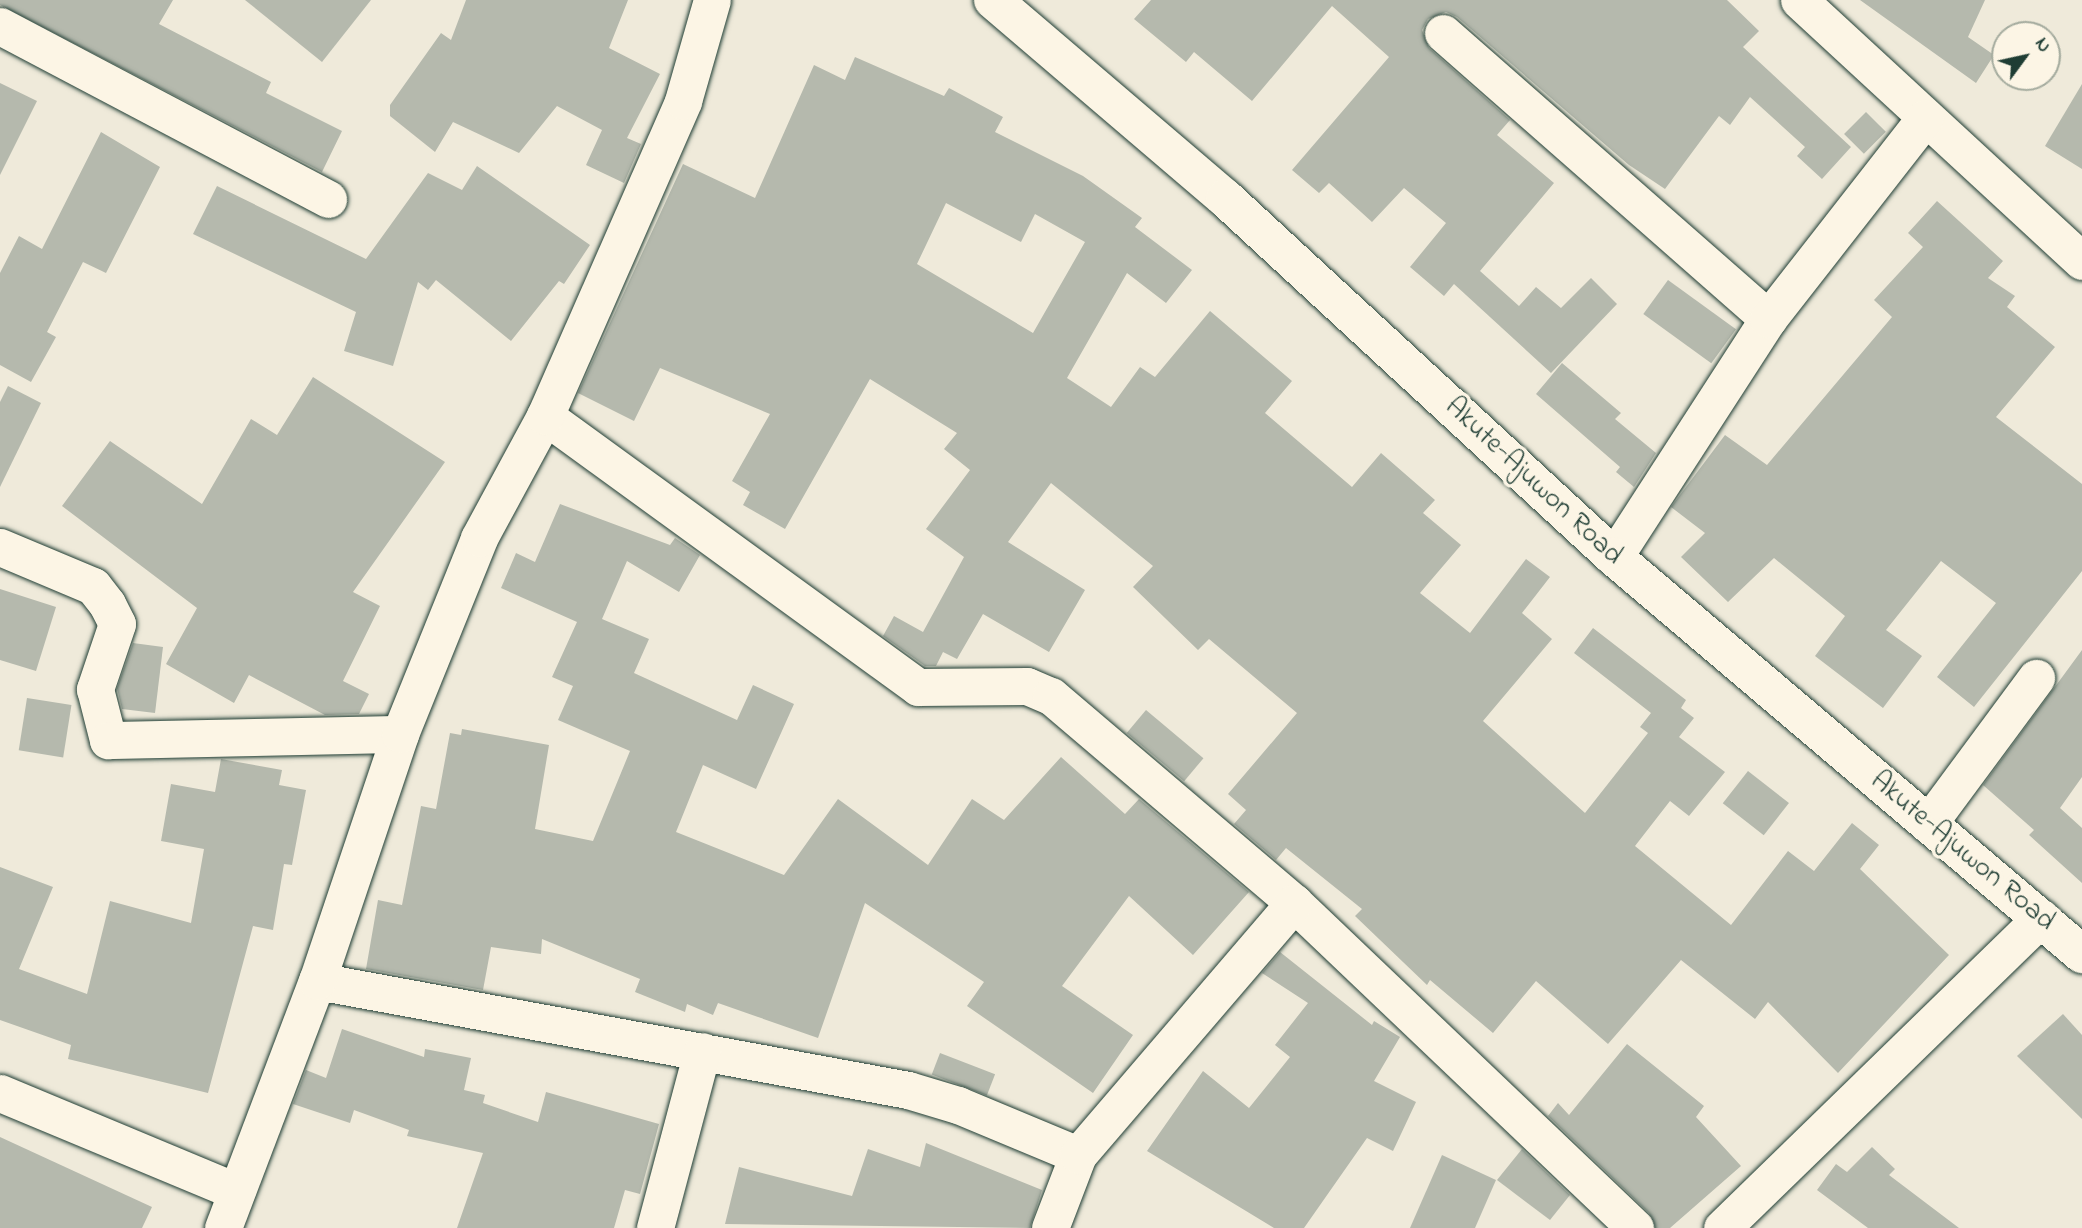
<!DOCTYPE html>
<style>
body{margin:0}
#map{position:relative;width:2082px;height:1228px;overflow:hidden;background:#efeada;font-family:"Indie Flower",sans-serif}
div>[style]{position:absolute}
[style*='--x']{left:calc(var(--x)*1px);top:calc(var(--y)*1px);width:calc(var(--w)*1px);rotate:calc(var(--a)*1deg)}
.building>*{inset:0;background:#b5b9ad;transform-origin:0 0}
.roads{filter:drop-shadow(0 0 2px #1f3d34) drop-shadow(0 0 2px #1f3d34)}
.minor>*{height:37px;margin:-18.5px;padding:0 18.5px;transform-origin:18.5px;border-radius:18.5px;background:#fcf5e5}
.major>*{height:38px;margin:-19px;padding:0 19px;transform-origin:19px;border-radius:19px;background:#fcf5e5}
span{translate:-50% -50%;white-space:nowrap;text-align:center;line-height:1.15;-webkit-text-stroke:7px #fcf5e5;paint-order:stroke}
.street-label{font-size:28px;color:#1f3d34}
.north{position:absolute;left:1991px;top:21px;width:70px;height:70px;box-sizing:border-box;background:#fcf5e5;border:2px solid #a4ab9e;border-radius:50%;rotate:57deg;font-size:19px;font-weight:700;line-height:28px;text-align:center;color:#1f3d34}
.north::after{content:'';display:block;margin:auto;width:24px;height:32px;background:#1f3d34;clip-path:polygon(50% 0,100% 100%,50% 72%,0 100%)}
</style>
<div id="map">
<div class="building">
<i style="clip-path:polygon(0 0,173px 0,159px 24px,271px 82px,266px 93px,342px 131px,322px 172px,0 5px)"></i>
<i style="clip-path:polygon(245px 0,371px 0,322px 62px)"></i>
<i style="clip-path:polygon(466px 0,628px 0,609px 48px,660px 74px,627px 138px,641px 144px,624px 183px,586px 165px,602px 130px,557px 106px,519px 153px,453px 122px,435px 152px,390px 116px,390px 105px,441px 33px,451px 40px)"></i>
<i style="clip-path:polygon(1151px 0,1727px 0,1759px 31px,1743px 47px,1851px 147px,1822px 179px,1797px 156px,1805px 147px,1750px 97px,1730px 125px,1719px 116px,1665px 189px,1629px 165px,1457px 17px,1446px 12px,1428px 19px,1422px 30px,1429px 48px,1510px 120px,1497px 135px,1554px 183px,1480px 271px,1519px 306px,1536px 287px,1561px 308px,1591px 278px,1617px 304px,1551px 373px,1454px 284px,1444px 296px,1410px 267px,1446px 223px,1404px 188px,1372px 222px,1329px 183px,1319px 193px,1292px 170px,1389px 57px,1332px 6px,1252px 101px,1194px 52px,1186px 62px,1134px 19px)"></i>
<i style="clip-path:polygon(1860px 0,1985px 0,1968px 37px,1994px 55px,1976px 83px)"></i>
<i style="clip-path:polygon(evenodd,855px 57px,944px 96px,949px 88px,1003px 117px,995px 132px,1083px 176px,1142px 218px,1135px 227px,1192px 270px,1166px 303px,1127px 273px,1067px 378px,1111px 407px,1140px 367px,1155px 377px,1210px 311px,1292px 381px,1265px 413px,1352px 487px,1381px 453px,1435px 500px,1423px 513px,1461px 545px,1420px 593px,1470px 633px,1526px 559px,1550px 577px,1522px 613px,1552px 639px,1483px 721px,1585px 813px,1648px 733px,1640px 727px,1651px 713px,1574px 653px,1593px 628px,1686px 700px,1681px 708px,1694px 718px,1679px 737px,1725px 772px,1689px 816px,1670px 801px,1635px 846px,1731px 925px,1788px 851px,1814px 871px,1852px 823px,1879px 845px,1860px 869px,1949px 955px,1838px 1073px,1768px 1002px,1755px 1019px,1681px 960px,1608px 1044px,1536px 981px,1493px 1033px,1430px 980px,1427px 985px,1355px 916px,1362px 909px,1286px 848px,1276px 860px,1234px 824px,1246px 810px,1228px 794px,1297px 713px,1209px 639px,1198px 650px,1133px 587px,1153px 566px,1051px 483px,1008px 542px,1085px 590px,1049px 652px,983px 614px,957px 659px,943px 652px,936px 666px,925px 666px,883px 636px,894px 616px,923px 632px,964px 557px,926px 529px,970px 470px,944px 449px,957px 433px,870px 379px,785px 529px,743px 505px,750px 492px,732px 481px,770px 414px,660px 368px,634px 421px,578px 393px,683px 164px,755px 198px,814px 65px,845px 80px,855px 57px,946px 203px,1021px 242px,1035px 214px,1085px 242px,1033px 333px,917px 264px,946px 203px)"></i>
<i style="clip-path:polygon(0 83px,37px 101px,0 175px)"></i>
<i style="clip-path:polygon(2082px 84px,2082px 169px,2045px 146px)"></i>
<i style="left:1866px;top:112px;width:28px;height:31px;rotate:45deg"></i>
<i style="clip-path:polygon(101px 132px,160px 167px,106px 273px,83px 262px,47px 332px,56px 337px,31px 382px,0 365px,0 273px,19px 236px,42px 249px)"></i>
<i style="clip-path:polygon(477px 166px,590px 245px,564px 284px,559px 281px,511px 341px,436px 280px,428px 290px,418px 282px,393px 366px,344px 351px,356px 312px,193px 234px,217px 186px,366px 259px,428px 173px,462px 190px)"></i>
<i style="clip-path:polygon(1937px 201px,2003px 261px,1988px 278px,2015px 296px,2007px 307px,2055px 347px,1996px 417px,2082px 484px,2082px 571px,1974px 707px,1937px 677px,1996px 603px,1941px 561px,1886px 630px,1922px 656px,1883px 708px,1815px 656px,1845px 616px,1774px 558px,1728px 602px,1681px 557px,1705px 533px,1671px 507px,1725px 435px,1767px 465px,1892px 317px,1874px 300px,1923px 247px,1908px 233px)"></i>
<i style="left:1668px;top:280px;width:84px;height:42px;rotate:36deg"></i>
<i style="clip-path:polygon(1562px 363px,1621px 413px,1615px 419px,1656px 453px,1634px 487px,1616px 472px,1620px 467px,1536px 394px)"></i>
<i style="clip-path:polygon(313px 377px,445px 462px,353px 592px,380px 606px,343px 681px,369px 694px,359px 714px,325px 715px,249px 675px,234px 703px,166px 664px,197px 608px,62px 506px,110px 441px,202px 504px,251px 419px,277px 435px)"></i>
<i style="clip-path:polygon(8px 386px,41px 403px,0 487px,0 402px)"></i>
<i style="clip-path:polygon(560px 504px,670px 545px,675px 538px,700px 555px,679px 592px,627px 561px,602px 619px,649px 639px,634px 673px,737px 720px,753px 685px,794px 704px,756px 789px,703px 765px,676px 832px,784px 875px,838px 799px,928px 865px,972px 799px,1004px 820px,1061px 757px,1125px 814px,1139px 799px,1249px 892px,1193px 955px,1129px 896px,1062px 986px,1133px 1035px,1093px 1093px,967px 1006px,984px 982px,865px 903px,818px 1038px,718px 1003px,713px 1015px,687px 1004px,685px 1012px,635px 992px,640px 979px,542px 939px,541px 954px,491px 947px,483px 990px,366px 969px,378px 900px,402px 905px,421px 806px,436px 809px,450px 733px,461px 735px,462px 729px,549px 745px,535px 829px,593px 841px,630px 751px,558px 720px,573px 686px,552px 677px,577px 622px,501px 588px,516px 553px,535px 562px)"></i>
<i style="clip-path:polygon(0 589px,56px 607px,36px 671px,0 660px)"></i>
<i style="clip-path:polygon(133px 643px,163px 647px,155px 713px,122px 709px,117px 688px)"></i>
<i style="clip-path:polygon(2082px 650px,2082px 777px,2060px 808px,2082px 828px,2082px 883px,2029px 835px,2034px 830px,1983px 785px)"></i>
<i style="left:27px;top:698px;width:45px;height:53px;rotate:9deg"></i>
<i style="left:1146px;top:710px;width:75px;height:30px;rotate:40deg"></i>
<i style="clip-path:polygon(221px 759px,282px 770px,279px 785px,306px 790px,292px 865px,284px 864px,273px 930px,253px 926px,208px 1093px,68px 1059px,71px 1045px,0 1020px,0 867px,53px 887px,19px 969px,87px 994px,110px 901px,191px 923px,204px 849px,161px 841px,171px 784px,215px 792px)"></i>
<i style="left:1748px;top:771px;width:52px;height:41px;rotate:38deg"></i>
<i style="clip-path:polygon(1280px 952px,1372px 1025px,1374px 1021px,1400px 1037px,1374px 1081px,1416px 1102px,1393px 1151px,1367px 1138px,1304px 1228px,1274px 1228px,1147px 1151px,1203px 1071px,1249px 1108px,1290px 1057px,1275px 1045px,1308px 1003px,1262px 973px)"></i>
<i style="clip-path:polygon(2063px 1014px,2082px 1035px,2082px 1119px,2017px 1056px)"></i>
<i style="clip-path:polygon(342px 1029px,424px 1057px,425px 1049px,471px 1058px,464px 1090px,485px 1095px,483px 1103px,538px 1122px,546px 1092px,659px 1124px,640px 1194px,625px 1190px,614px 1228px,457px 1228px,483px 1153px,407px 1136px,409px 1130px,354px 1110px,350px 1123px,293px 1104px,306px 1070px,326px 1078px)"></i>
<i style="clip-path:polygon(1627px 1044px,1704px 1106px,1696px 1117px,1741px 1166px,1670px 1228px,1655px 1228px,1649px 1213px,1548px 1116px,1558px 1103px,1569px 1115px)"></i>
<i style="left:940px;top:1053px;width:59px;height:23px;rotate:21deg"></i>
<i style="clip-path:polygon(0 1137px,152px 1207px,142px 1228px,0 1228px)"></i>
<i style="clip-path:polygon(926px 1143px,1042px 1190px,1030px 1228px,725px 1224px,739px 1167px,852px 1196px,868px 1149px,920px 1167px)"></i>
<i style="clip-path:polygon(1872px 1147px,1895px 1169px,1889px 1175px,1959px 1228px,1868px 1228px,1817px 1190px,1836px 1164px,1847px 1172px)"></i>
<i style="clip-path:polygon(1522px 1149px,1570px 1195px,1550px 1220px,1497px 1180px)"></i>
<i style="clip-path:polygon(1442px 1155px,1496px 1180px,1475px 1228px,1410px 1228px)"></i>
</div>
<div class="roads">
<div class="minor">
<i style="--x:1799;--y:0;--w:385;--a:42.7"></i>
<i style="--x:0;--y:26;--w:371;--a:27.8"></i>
<i style="--x:1443;--y:33;--w:433;--a:41.3"></i>
<i style="--x:545;--y:416;--w:461;--a:36"></i>
<i style="--x:918;--y:687;--w:109;--a:-0.5"></i>
<i style="--x:1027;--y:686;--w:26;--a:23"></i>
<i style="--x:1051;--y:696;--w:319;--a:40.4"></i>
<i style="--x:1294;--y:903;--w:471;--a:43.6"></i>
<i style="--x:0;--y:547;--w:101;--a:22.8"></i>
<i style="--x:93;--y:586;--w:23;--a:52"></i>
<i style="--x:107;--y:604;--w:22;--a:63"></i>
<i style="--x:117;--y:624;--w:69;--a:108.7"></i>
<i style="--x:95;--y:689;--w:53;--a:75.7"></i>
<i style="--x:108;--y:740;--w:292;--a:-1.2"></i>
<i style="--x:1614;--y:557;--w:283;--a:-57.1"></i>
<i style="--x:1768;--y:319;--w:255;--a:-52"></i>
<i style="--x:1928;--y:824;--w:182;--a:-53.5"></i>
<i style="--x:317;--y:981;--w:601;--a:10.45"></i>
<i style="--x:908;--y:1090;--w:52;--a:16.7"></i>
<i style="--x:958;--y:1105;--w:130;--a:22.6"></i>
<i style="--x:0;--y:1093;--w:256;--a:22.6"></i>
<i style="--x:223;--y:1228;--w:264;--a:-69.2"></i>
<i style="--x:317;--y:981;--w:261;--a:-71.4"></i>
<i style="--x:400;--y:734;--w:211;--a:-68"></i>
<i style="--x:479;--y:538;--w:139;--a:-61.6"></i>
<i style="--x:545;--y:416;--w:344;--a:-66.3"></i>
<i style="--x:683;--y:101;--w:105;--a:-74"></i>
<i style="--x:655;--y:1228;--w:183;--a:-75.1"></i>
<i style="--x:1050;--y:1228;--w:78;--a:-69"></i>
<i style="--x:1078;--y:1155;--w:332;--a:-49.4"></i>
<i style="--x:1722;--y:1228;--w:445;--a:-44.2"></i>
</div>
<div class="major">
<i style="--x:993;--y:0;--w:305;--a:40.5"></i>
<i style="--x:1225;--y:198;--w:529;--a:42.7"></i>
<i style="--x:1614;--y:557;--w:614;--a:40.31"></i>
</div>
</div>
<div class="street-label">
<span style="left:1533px;top:482px;rotate:43deg">Akute-Ajuwon Road</span>
<span style="left:1962px;top:852px;rotate:40deg">Akute-Ajuwon Road</span>
</div>
<div class="north">N</div>
</div>
